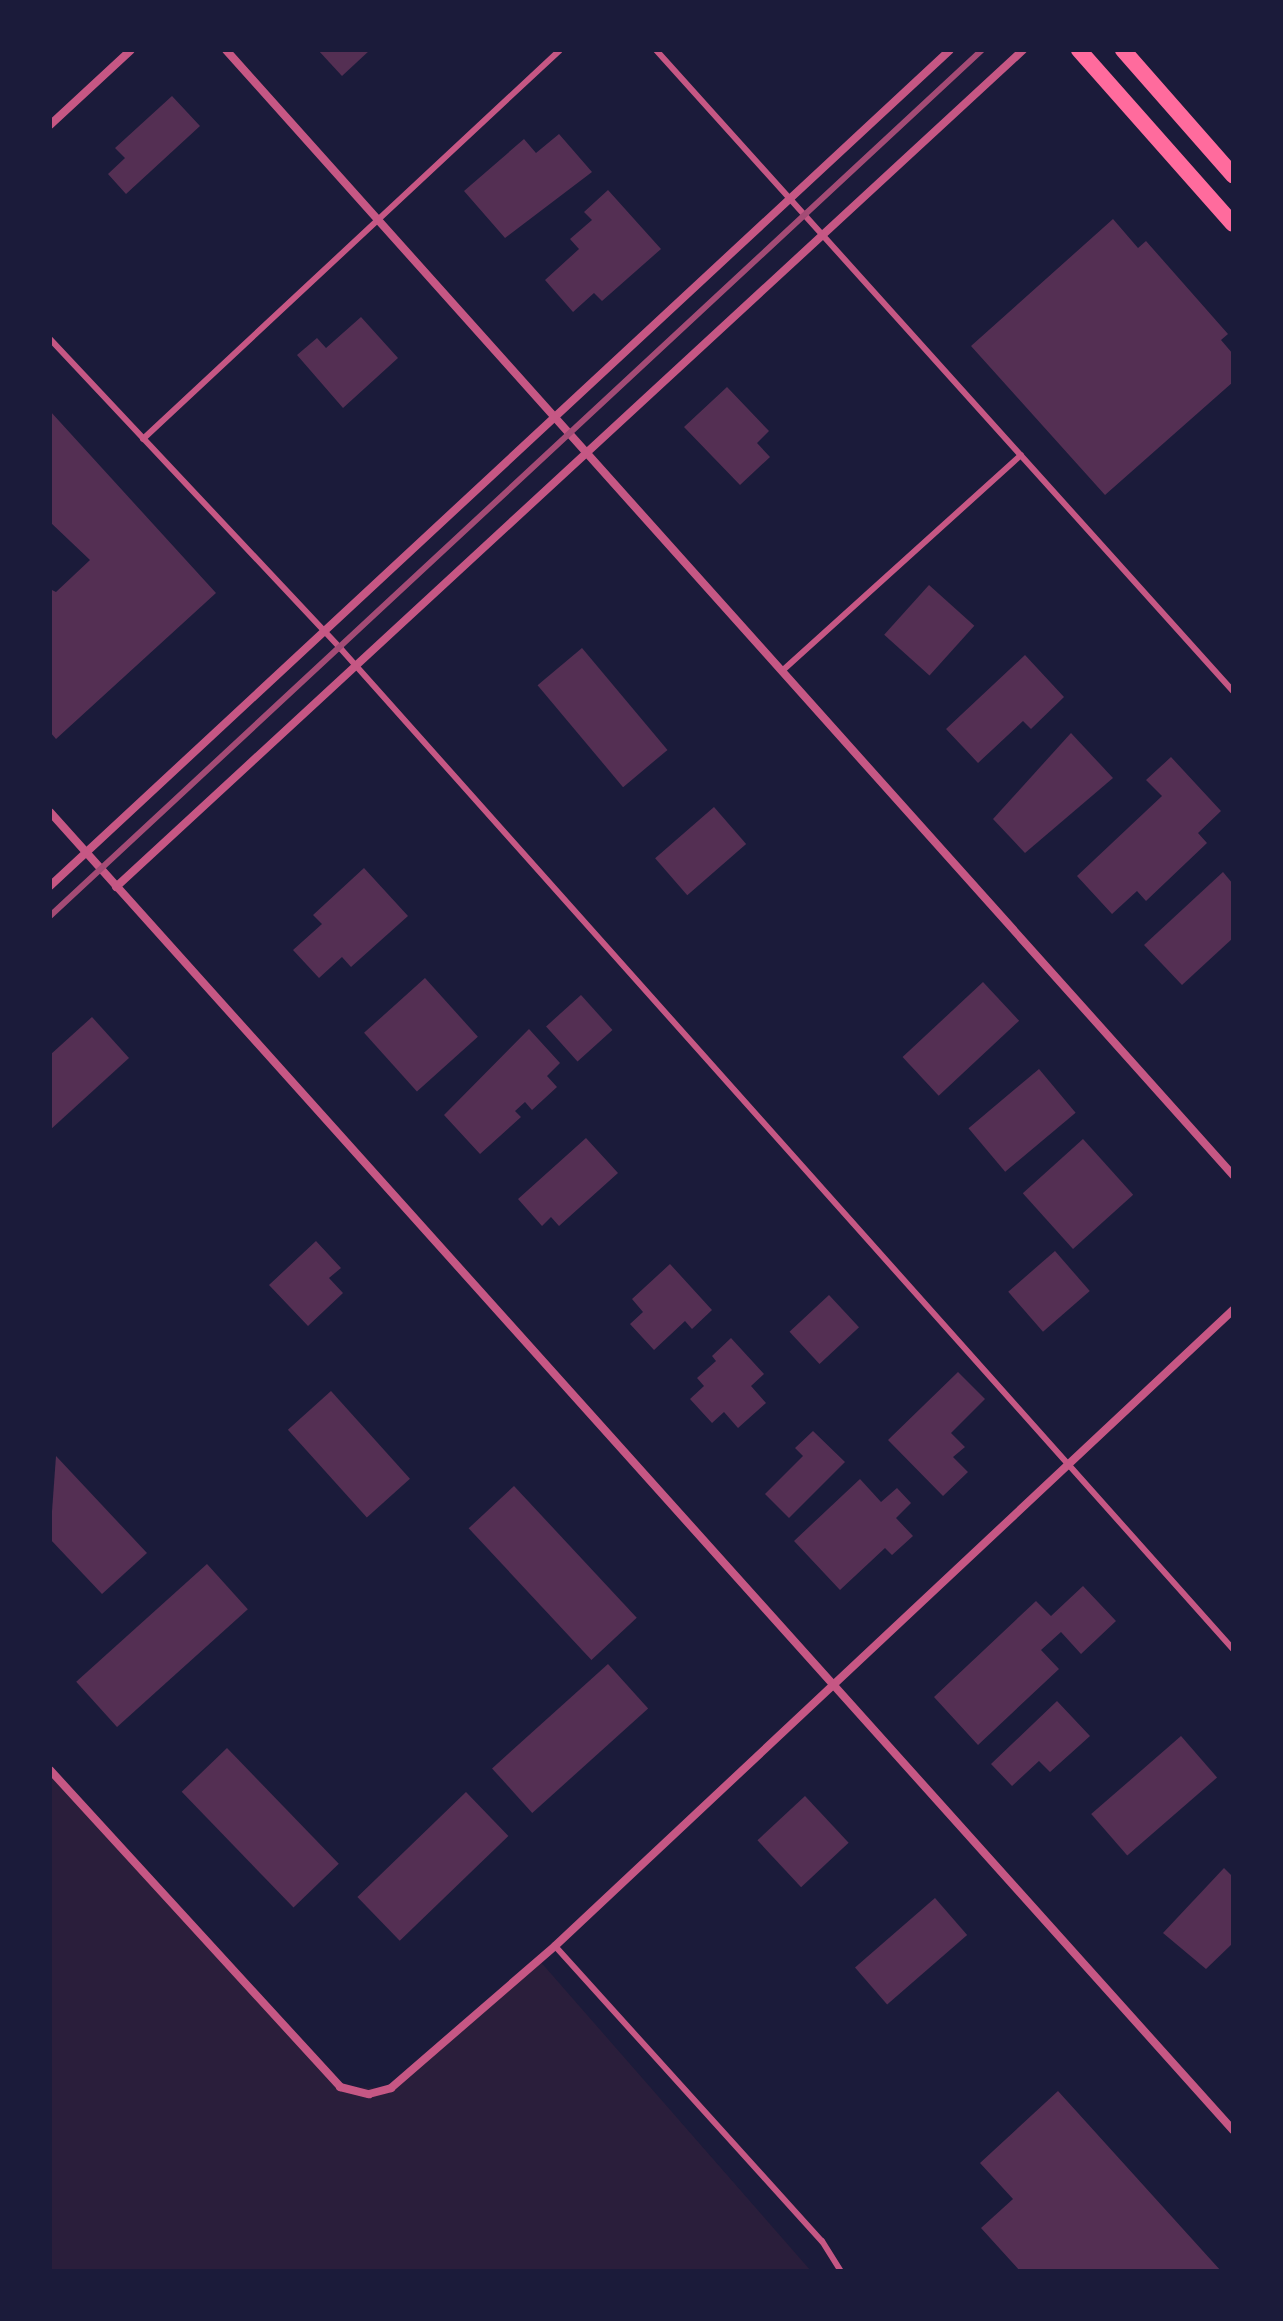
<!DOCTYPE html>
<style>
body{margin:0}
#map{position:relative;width:1283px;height:2321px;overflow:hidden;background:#1b1b3a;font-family:Barlow,sans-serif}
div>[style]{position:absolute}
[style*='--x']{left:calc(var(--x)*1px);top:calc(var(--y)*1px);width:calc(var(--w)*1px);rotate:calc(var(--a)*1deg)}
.green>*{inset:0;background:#2a1e3b}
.building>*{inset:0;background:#542f53;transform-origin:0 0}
.service>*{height:6px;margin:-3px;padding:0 3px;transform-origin:3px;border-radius:3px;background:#c65784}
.minor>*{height:8px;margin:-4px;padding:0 4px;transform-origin:4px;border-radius:4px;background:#c65784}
.secondary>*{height:16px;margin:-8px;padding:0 8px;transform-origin:8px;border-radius:8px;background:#ff6b9d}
.rail>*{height:6px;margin:-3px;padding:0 3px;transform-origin:3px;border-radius:3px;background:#a44b75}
span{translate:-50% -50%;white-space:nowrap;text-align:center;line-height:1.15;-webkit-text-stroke:8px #1b1b3a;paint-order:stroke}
.frame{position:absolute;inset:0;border:52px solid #1b1b3a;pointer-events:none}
</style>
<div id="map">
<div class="green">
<i style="clip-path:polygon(50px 1770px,340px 2087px,391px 2088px,539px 1960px,811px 2271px,50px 2271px)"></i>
</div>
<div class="building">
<i style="clip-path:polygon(318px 50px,370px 50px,342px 76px)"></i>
<i style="clip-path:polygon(172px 96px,200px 126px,126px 194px,108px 174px,125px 158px,115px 148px)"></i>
<i style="clip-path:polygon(559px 134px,592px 172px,505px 238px,464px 191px,524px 139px,536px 153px)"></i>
<i style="clip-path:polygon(608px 190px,661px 249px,602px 301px,594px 293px,573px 312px,545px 280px,579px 249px,570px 239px,592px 220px,584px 212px)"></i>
<i style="clip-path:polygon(1113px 219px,1138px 248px,1146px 241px,1228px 334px,1221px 340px,1233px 354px,1233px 382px,1105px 495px,971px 346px)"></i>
<i style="clip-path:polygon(361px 317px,398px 358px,343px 408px,297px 355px,317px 338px,326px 348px)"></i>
<i style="clip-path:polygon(727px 387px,769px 431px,757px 443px,770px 457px,740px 485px,684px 427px)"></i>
<i style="clip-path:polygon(50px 411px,216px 593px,56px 739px,50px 732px,50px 589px,56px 592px,90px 560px,50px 522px)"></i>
<i style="left:929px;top:585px;width:61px;height:67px;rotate:42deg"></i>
<i style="left:582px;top:648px;width:133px;height:58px;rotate:50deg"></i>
<i style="clip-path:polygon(1025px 655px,1064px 697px,1031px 729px,1023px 721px,978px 763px,946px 729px)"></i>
<i style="clip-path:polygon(1071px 733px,1113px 778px,1025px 853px,993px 819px)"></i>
<i style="clip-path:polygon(1171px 757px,1221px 811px,1198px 833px,1207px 843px,1146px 901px,1137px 891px,1112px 914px,1077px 876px,1162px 796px,1146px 780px)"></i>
<i style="left:714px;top:807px;width:49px;height:78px;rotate:49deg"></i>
<i style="clip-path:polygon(364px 868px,408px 916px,351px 967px,342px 957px,319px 978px,293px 950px,322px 924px,313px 915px)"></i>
<i style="clip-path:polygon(1223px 872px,1233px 884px,1233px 938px,1182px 985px,1144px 945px)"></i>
<i style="left:425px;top:978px;width:79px;height:82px;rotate:48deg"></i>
<i style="left:983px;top:982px;width:53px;height:110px;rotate:47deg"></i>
<i style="left:581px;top:995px;width:47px;height:47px;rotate:48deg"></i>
<i style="clip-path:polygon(92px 1017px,129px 1058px,50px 1130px,50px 1055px)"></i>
<i style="clip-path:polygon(529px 1029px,560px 1063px,547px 1076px,557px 1087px,532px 1110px,525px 1102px,515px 1111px,521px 1117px,480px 1154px,444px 1115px)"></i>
<i style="left:1039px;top:1069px;width:57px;height:92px;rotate:50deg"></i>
<i style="clip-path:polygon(586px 1138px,618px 1173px,559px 1226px,551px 1217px,542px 1226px,518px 1199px)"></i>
<i style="left:1083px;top:1139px;width:75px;height:81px;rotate:48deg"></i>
<i style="clip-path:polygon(316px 1241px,341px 1268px,329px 1278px,343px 1293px,308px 1326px,269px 1285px)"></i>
<i style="left:1055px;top:1251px;width:53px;height:62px;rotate:49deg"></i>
<i style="clip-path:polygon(670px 1264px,712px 1310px,692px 1329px,685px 1321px,654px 1350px,630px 1324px,643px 1312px,632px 1299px)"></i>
<i style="left:829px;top:1295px;width:44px;height:54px;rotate:47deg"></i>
<i style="clip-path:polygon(731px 1338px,764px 1374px,751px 1386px,766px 1403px,738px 1428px,724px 1412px,712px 1423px,690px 1399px,704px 1386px,697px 1378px,716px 1361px,712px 1356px)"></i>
<i style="clip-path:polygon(958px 1372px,985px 1399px,951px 1433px,965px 1447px,953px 1457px,968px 1472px,943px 1496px,888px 1440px)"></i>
<i style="left:331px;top:1391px;width:118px;height:58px;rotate:48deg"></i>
<i style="clip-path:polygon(813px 1431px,845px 1462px,789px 1518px,765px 1494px,803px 1456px,795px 1448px)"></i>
<i style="clip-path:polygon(56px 1456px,147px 1553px,102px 1594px,50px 1539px)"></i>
<i style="clip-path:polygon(860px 1479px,881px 1502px,897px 1488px,911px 1503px,896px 1518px,913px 1536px,892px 1555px,885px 1548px,840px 1590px,794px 1541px)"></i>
<i style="left:514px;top:1486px;width:180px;height:62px;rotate:47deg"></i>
<i style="left:207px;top:1564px;width:61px;height:176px;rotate:48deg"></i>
<i style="clip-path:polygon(1083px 1586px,1116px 1621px,1081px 1654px,1061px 1632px,1041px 1650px,1059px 1669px,978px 1745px,934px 1697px,1036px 1601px,1051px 1616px)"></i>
<i style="left:608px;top:1664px;width:60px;height:156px;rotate:48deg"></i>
<i style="clip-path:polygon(1057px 1701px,1090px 1736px,1050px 1772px,1039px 1761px,1012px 1786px,991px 1764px)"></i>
<i style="left:1181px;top:1736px;width:55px;height:119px;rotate:49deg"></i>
<i style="left:227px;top:1748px;width:161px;height:63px;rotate:46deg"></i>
<i style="left:466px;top:1792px;width:61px;height:151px;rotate:46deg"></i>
<i style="left:805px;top:1796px;width:64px;height:65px;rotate:47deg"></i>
<i style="clip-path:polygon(1224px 1868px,1233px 1877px,1233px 1943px,1206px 1969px,1163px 1933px)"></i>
<i style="left:935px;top:1898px;width:49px;height:106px;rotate:49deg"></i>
<i style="clip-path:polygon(1058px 2091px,1221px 2271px,1020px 2271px,981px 2228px,1013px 2199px,980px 2163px)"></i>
</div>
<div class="service">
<i style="--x:656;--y:50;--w:862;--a:48.01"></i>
<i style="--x:50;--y:339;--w:425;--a:46.8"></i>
<i style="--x:341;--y:649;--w:1340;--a:48.27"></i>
<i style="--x:143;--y:439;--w:570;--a:-43.01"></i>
<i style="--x:782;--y:671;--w:322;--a:-42.1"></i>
<i style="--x:555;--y:1946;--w:398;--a:47.9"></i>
<i style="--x:822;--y:2241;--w:36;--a:58"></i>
</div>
<div class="minor">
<i style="--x:226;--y:50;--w:1510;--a:48.17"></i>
<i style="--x:50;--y:125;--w:110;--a:-42.8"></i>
<i style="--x:50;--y:812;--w:1771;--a:48.09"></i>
<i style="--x:50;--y:886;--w:1228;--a:-42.89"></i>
<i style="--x:116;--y:887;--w:1234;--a:-42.7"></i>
<i style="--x:50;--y:1770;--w:430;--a:47.5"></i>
<i style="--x:340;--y:2087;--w:30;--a:14"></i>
<i style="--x:369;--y:2094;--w:23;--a:-15"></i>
<i style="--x:391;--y:2088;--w:217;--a:-40.9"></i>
<i style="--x:555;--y:1946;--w:930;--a:-43.17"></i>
</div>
<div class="secondary">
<i style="--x:1079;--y:50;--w:232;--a:48.5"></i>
<i style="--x:1123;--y:50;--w:167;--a:48.7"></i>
</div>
<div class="rail">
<i style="--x:50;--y:916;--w:1272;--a:-42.9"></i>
</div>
<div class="frame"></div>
</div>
